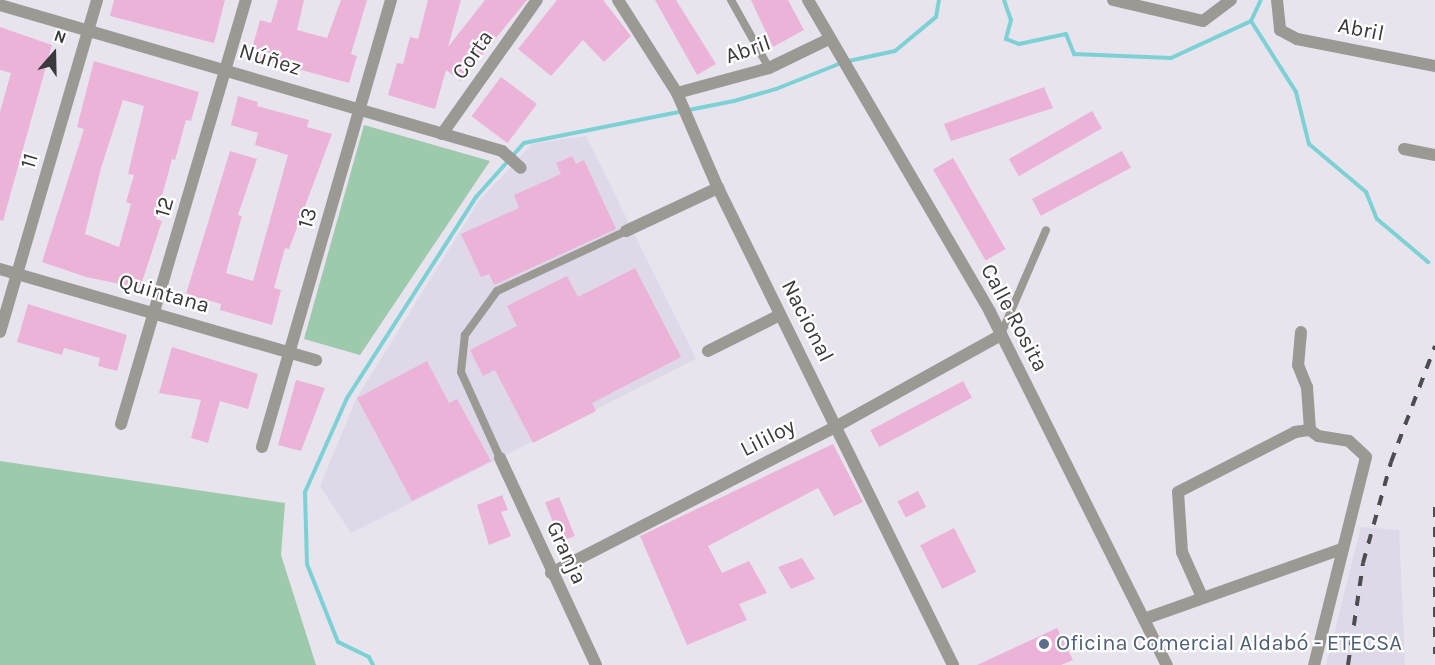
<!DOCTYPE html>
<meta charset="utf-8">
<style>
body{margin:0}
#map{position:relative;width:1435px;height:665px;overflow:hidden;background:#e8e4ee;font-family:Karla,sans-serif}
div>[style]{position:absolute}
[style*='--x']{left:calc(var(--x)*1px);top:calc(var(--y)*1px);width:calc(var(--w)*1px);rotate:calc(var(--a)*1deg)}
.built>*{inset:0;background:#ded8e9}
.green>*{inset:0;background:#9dc9ac}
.stream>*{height:4px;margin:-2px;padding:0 2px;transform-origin:2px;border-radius:2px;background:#7dd1d5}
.building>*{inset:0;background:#ecb3d9;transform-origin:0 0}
.service>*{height:8px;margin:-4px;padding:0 4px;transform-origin:4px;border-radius:4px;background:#9c9995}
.minor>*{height:12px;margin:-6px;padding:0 6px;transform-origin:6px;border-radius:6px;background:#9c9995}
.tertiary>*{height:12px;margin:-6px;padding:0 6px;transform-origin:6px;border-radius:6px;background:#9c9995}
.rail>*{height:4px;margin-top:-2px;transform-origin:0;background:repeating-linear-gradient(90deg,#4d4c50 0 10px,transparent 0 20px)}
.dots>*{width:16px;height:16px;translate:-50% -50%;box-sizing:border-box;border:3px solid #fff;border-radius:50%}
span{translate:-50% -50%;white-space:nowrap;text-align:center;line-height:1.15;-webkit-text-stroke:4.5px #fff;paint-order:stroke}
.street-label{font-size:22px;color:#3a393c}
.service-label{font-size:22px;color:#4e5e75}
.left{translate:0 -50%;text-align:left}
.north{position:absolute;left:24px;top:24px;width:60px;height:60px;-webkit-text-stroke:4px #fff;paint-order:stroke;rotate:20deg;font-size:16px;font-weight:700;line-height:24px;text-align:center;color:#3a393c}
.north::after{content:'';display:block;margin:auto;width:21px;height:27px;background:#3a393c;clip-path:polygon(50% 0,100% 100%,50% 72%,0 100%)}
</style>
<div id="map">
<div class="built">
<i style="clip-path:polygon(586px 136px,696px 359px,351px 533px,320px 486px,357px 397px,479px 201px,532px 144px)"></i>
<i style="clip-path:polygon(1361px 527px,1399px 530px,1405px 665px,1326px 665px)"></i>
</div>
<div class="green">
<i style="clip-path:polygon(364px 125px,490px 161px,360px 355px,304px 339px)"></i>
<i style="clip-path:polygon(0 461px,285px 503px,281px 555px,316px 665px,0 665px)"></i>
</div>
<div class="stream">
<i style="--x:1004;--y:0;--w:21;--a:71"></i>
<i style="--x:1011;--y:20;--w:20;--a:105"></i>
<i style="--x:1006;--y:39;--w:14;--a:21"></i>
<i style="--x:1019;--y:44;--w:48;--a:-12"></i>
<i style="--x:1066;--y:34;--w:22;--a:68"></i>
<i style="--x:1074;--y:54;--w:97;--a:2.4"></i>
<i style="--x:1171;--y:58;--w:88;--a:-24.8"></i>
<i style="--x:1251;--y:21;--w:23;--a:-65"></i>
<i style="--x:1251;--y:21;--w:84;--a:57.6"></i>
<i style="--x:1296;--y:92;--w:54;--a:76"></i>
<i style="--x:1309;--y:144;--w:75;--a:40.1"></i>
<i style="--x:1366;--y:192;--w:29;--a:68"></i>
<i style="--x:1377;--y:219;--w:67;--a:40.1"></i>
<i style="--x:373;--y:665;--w:9;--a:-117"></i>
<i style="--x:369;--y:657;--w:34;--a:-154"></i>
<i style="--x:338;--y:642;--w:84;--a:-111.7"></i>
<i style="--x:307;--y:564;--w:72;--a:-91.6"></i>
<i style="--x:305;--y:492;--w:103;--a:-65.9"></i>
<i style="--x:347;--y:398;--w:239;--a:-57.3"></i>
<i style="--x:476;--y:197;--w:72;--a:-48.4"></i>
<i style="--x:524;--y:143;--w:214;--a:-11.3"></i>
<i style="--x:734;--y:101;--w:44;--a:-15.9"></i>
<i style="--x:776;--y:89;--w:73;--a:-21.7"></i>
<i style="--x:844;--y:62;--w:52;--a:-12.2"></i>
<i style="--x:895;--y:51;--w:53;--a:-39.7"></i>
<i style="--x:936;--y:17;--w:17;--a:-80"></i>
</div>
<div class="building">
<i style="clip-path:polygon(114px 0,225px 0,214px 43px,110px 16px)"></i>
<i style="clip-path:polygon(278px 0,304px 0,297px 30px,327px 38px,341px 0,367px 0,351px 54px,357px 56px,349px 83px,250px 56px,260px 20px,271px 23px)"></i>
<i style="clip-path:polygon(428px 0,461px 0,448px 47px,485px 0,527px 0,461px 81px,446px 70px,435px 109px,388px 95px,397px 63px,403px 64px,410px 37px,418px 39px)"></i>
<i style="clip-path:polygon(557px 0,603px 0,631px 36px,604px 62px,583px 40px,551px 76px,518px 49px)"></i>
<i style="clip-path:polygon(655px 0,676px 0,716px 64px,697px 75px)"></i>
<i style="clip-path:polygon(751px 0,788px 0,804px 30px,773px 47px)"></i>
<i style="clip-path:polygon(0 27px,52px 45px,3px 221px,0 220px,0 112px,11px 73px,0 70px)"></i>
<i style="clip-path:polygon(evenodd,94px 61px,199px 92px,191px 121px,186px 120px,175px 160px,172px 159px,156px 219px,162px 221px,140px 288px,86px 277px,42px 262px,84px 129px,77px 127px,94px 61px,123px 100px,144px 106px,128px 174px,134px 175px,126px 202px,131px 204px,119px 247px,85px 234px,101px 168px,123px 100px)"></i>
<i style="left:501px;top:77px;width:45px;height:49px;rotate:37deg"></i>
<i style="clip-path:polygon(1044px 87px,1053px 108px,951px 141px,944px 124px)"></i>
<i style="clip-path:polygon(238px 96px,258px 102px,257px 106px,309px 120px,307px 127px,332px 134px,289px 249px,285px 248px,274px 288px,281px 290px,272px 325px,220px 310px,221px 304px,186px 294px,230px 151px,257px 159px,238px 215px,242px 216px,226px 273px,253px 281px,288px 155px,255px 145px,258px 133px,231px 125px)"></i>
<i style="left:1092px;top:111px;width:20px;height:96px;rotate:60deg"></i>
<i style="left:1122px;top:151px;width:19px;height:102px;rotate:62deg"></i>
<i style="clip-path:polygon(572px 156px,576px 164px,584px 160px,616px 229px,494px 285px,489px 274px,481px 277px,461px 234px,519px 208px,514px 195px,561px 174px,556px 163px)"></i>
<i style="left:953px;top:158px;width:105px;height:23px;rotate:60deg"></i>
<i style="clip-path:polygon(635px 268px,681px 357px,592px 403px,596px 411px,533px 443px,495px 370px,483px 376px,470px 350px,517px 326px,507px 306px,567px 276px,578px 297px)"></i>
<i style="clip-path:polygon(28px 304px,127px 335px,117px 371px,98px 366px,100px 358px,64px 348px,62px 355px,17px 342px)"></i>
<i style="clip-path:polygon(172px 347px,258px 374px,248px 409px,220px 401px,208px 443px,191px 438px,201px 400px,159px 393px)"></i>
<i style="clip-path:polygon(427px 361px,449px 403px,457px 399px,491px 461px,412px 501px,357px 398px)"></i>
<i style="clip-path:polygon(296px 380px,325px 388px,301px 451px,278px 445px)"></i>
<i style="left:963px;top:381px;width:19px;height:105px;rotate:62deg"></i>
<i style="clip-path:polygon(833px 444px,863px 502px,834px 516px,818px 488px,708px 546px,722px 573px,749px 561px,767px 593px,739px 604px,747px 620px,687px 645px,640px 536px)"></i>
<i style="left:918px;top:491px;width:18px;height:23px;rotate:63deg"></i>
<i style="clip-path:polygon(502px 495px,508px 510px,501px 512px,511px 536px,489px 545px,477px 505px)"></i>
<i style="left:559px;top:497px;width:42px;height:15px;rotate:68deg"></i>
<i style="left:954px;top:528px;width:49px;height:38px;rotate:63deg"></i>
<i style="clip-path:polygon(802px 558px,815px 579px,791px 589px,778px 567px)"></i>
<i style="clip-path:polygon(1057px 628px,1073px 660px,1061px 665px,977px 665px)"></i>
</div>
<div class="service">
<i style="--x:731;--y:0;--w:78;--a:60.8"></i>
<i style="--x:1001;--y:334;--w:113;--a:-66.6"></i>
<i style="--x:500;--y:458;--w:94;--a:-114.4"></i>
<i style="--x:461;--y:372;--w:37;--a:-84"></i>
<i style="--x:465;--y:335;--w:54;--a:-54"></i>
<i style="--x:497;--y:291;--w:142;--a:-24.9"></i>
</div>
<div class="minor">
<i style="--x:808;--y:0;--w:361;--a:59.7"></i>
<i style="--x:990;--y:312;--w:395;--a:63.4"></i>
<i style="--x:1113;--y:0;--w:92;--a:13.1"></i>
<i style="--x:1203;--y:21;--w:35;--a:-37"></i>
<i style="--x:1277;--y:0;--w:30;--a:84"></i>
<i style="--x:1280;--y:30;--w:19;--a:28"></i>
<i style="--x:1297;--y:39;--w:141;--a:11.1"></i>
<i style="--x:0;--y:5;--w:523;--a:16.22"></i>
<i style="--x:502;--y:151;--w:25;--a:42"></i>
<i style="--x:677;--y:93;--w:95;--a:-15.2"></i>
<i style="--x:769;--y:68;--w:67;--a:-25.8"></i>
<i style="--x:442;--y:134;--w:164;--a:-54.7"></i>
<i style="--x:1404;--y:149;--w:32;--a:11"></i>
<i style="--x:626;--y:231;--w:102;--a:-25.1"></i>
<i style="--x:0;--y:269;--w:329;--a:16.1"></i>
<i style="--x:0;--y:332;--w:346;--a:-73.7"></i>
<i style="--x:1301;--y:332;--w:33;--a:95"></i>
<i style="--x:1298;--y:365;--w:24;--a:68"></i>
<i style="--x:1307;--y:387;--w:43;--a:86"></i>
<i style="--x:708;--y:351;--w:80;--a:-26.6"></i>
<i style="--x:121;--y:424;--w:442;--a:-73.6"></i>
<i style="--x:262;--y:447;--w:465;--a:-73.9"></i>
<i style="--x:500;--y:458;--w:228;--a:65.1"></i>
<i style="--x:551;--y:573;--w:322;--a:-27.2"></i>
<i style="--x:837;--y:426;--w:188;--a:-29"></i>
<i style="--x:1202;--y:597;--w:49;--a:-114"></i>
<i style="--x:1182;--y:552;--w:60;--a:-93.8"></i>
<i style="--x:1178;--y:492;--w:131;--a:-27.1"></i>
<i style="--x:1295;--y:432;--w:15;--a:-8"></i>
<i style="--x:1310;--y:430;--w:10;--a:37"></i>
<i style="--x:1318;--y:436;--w:31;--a:9"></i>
<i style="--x:1349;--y:441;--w:23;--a:43"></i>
<i style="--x:1366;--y:457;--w:214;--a:104"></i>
<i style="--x:1144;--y:619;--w:210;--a:-19.5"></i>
</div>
<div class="tertiary">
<i style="--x:618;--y:0;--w:110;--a:57.6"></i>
<i style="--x:677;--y:93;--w:103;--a:66.7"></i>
<i style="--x:718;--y:188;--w:532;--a:63.77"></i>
</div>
<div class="rail">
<i style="--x:1435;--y:507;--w:147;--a:90"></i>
<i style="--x:1348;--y:665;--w:103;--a:-81.6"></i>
<i style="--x:1363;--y:563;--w:105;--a:-74.5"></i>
<i style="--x:1391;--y:462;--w:124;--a:-69.2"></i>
</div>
<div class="dots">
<i style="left:1044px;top:644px;background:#5c6f8a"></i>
</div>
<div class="street-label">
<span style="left:1361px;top:30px;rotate:11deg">Abril</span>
<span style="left:748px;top:50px;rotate:-19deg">Abril</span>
<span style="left:473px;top:55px;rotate:-55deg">Corta</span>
<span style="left:270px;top:60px;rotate:17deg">Núñez</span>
<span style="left:30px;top:161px;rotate:-74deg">11</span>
<span style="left:165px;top:207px;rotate:-74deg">12</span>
<span style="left:308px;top:218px;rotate:-74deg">13</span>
<span style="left:164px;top:294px;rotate:16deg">Quintana</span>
<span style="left:1014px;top:318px;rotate:62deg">Calle Rosita</span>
<span style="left:807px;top:321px;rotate:63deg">Nacional</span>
<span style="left:768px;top:438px;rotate:-27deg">Lililoy</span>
<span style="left:566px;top:553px;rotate:65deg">Granja</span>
</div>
<div class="service-label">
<span class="left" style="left:1056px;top:644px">Oficina Comercial Aldabó - ETECSA</span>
</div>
<div class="north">N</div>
</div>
